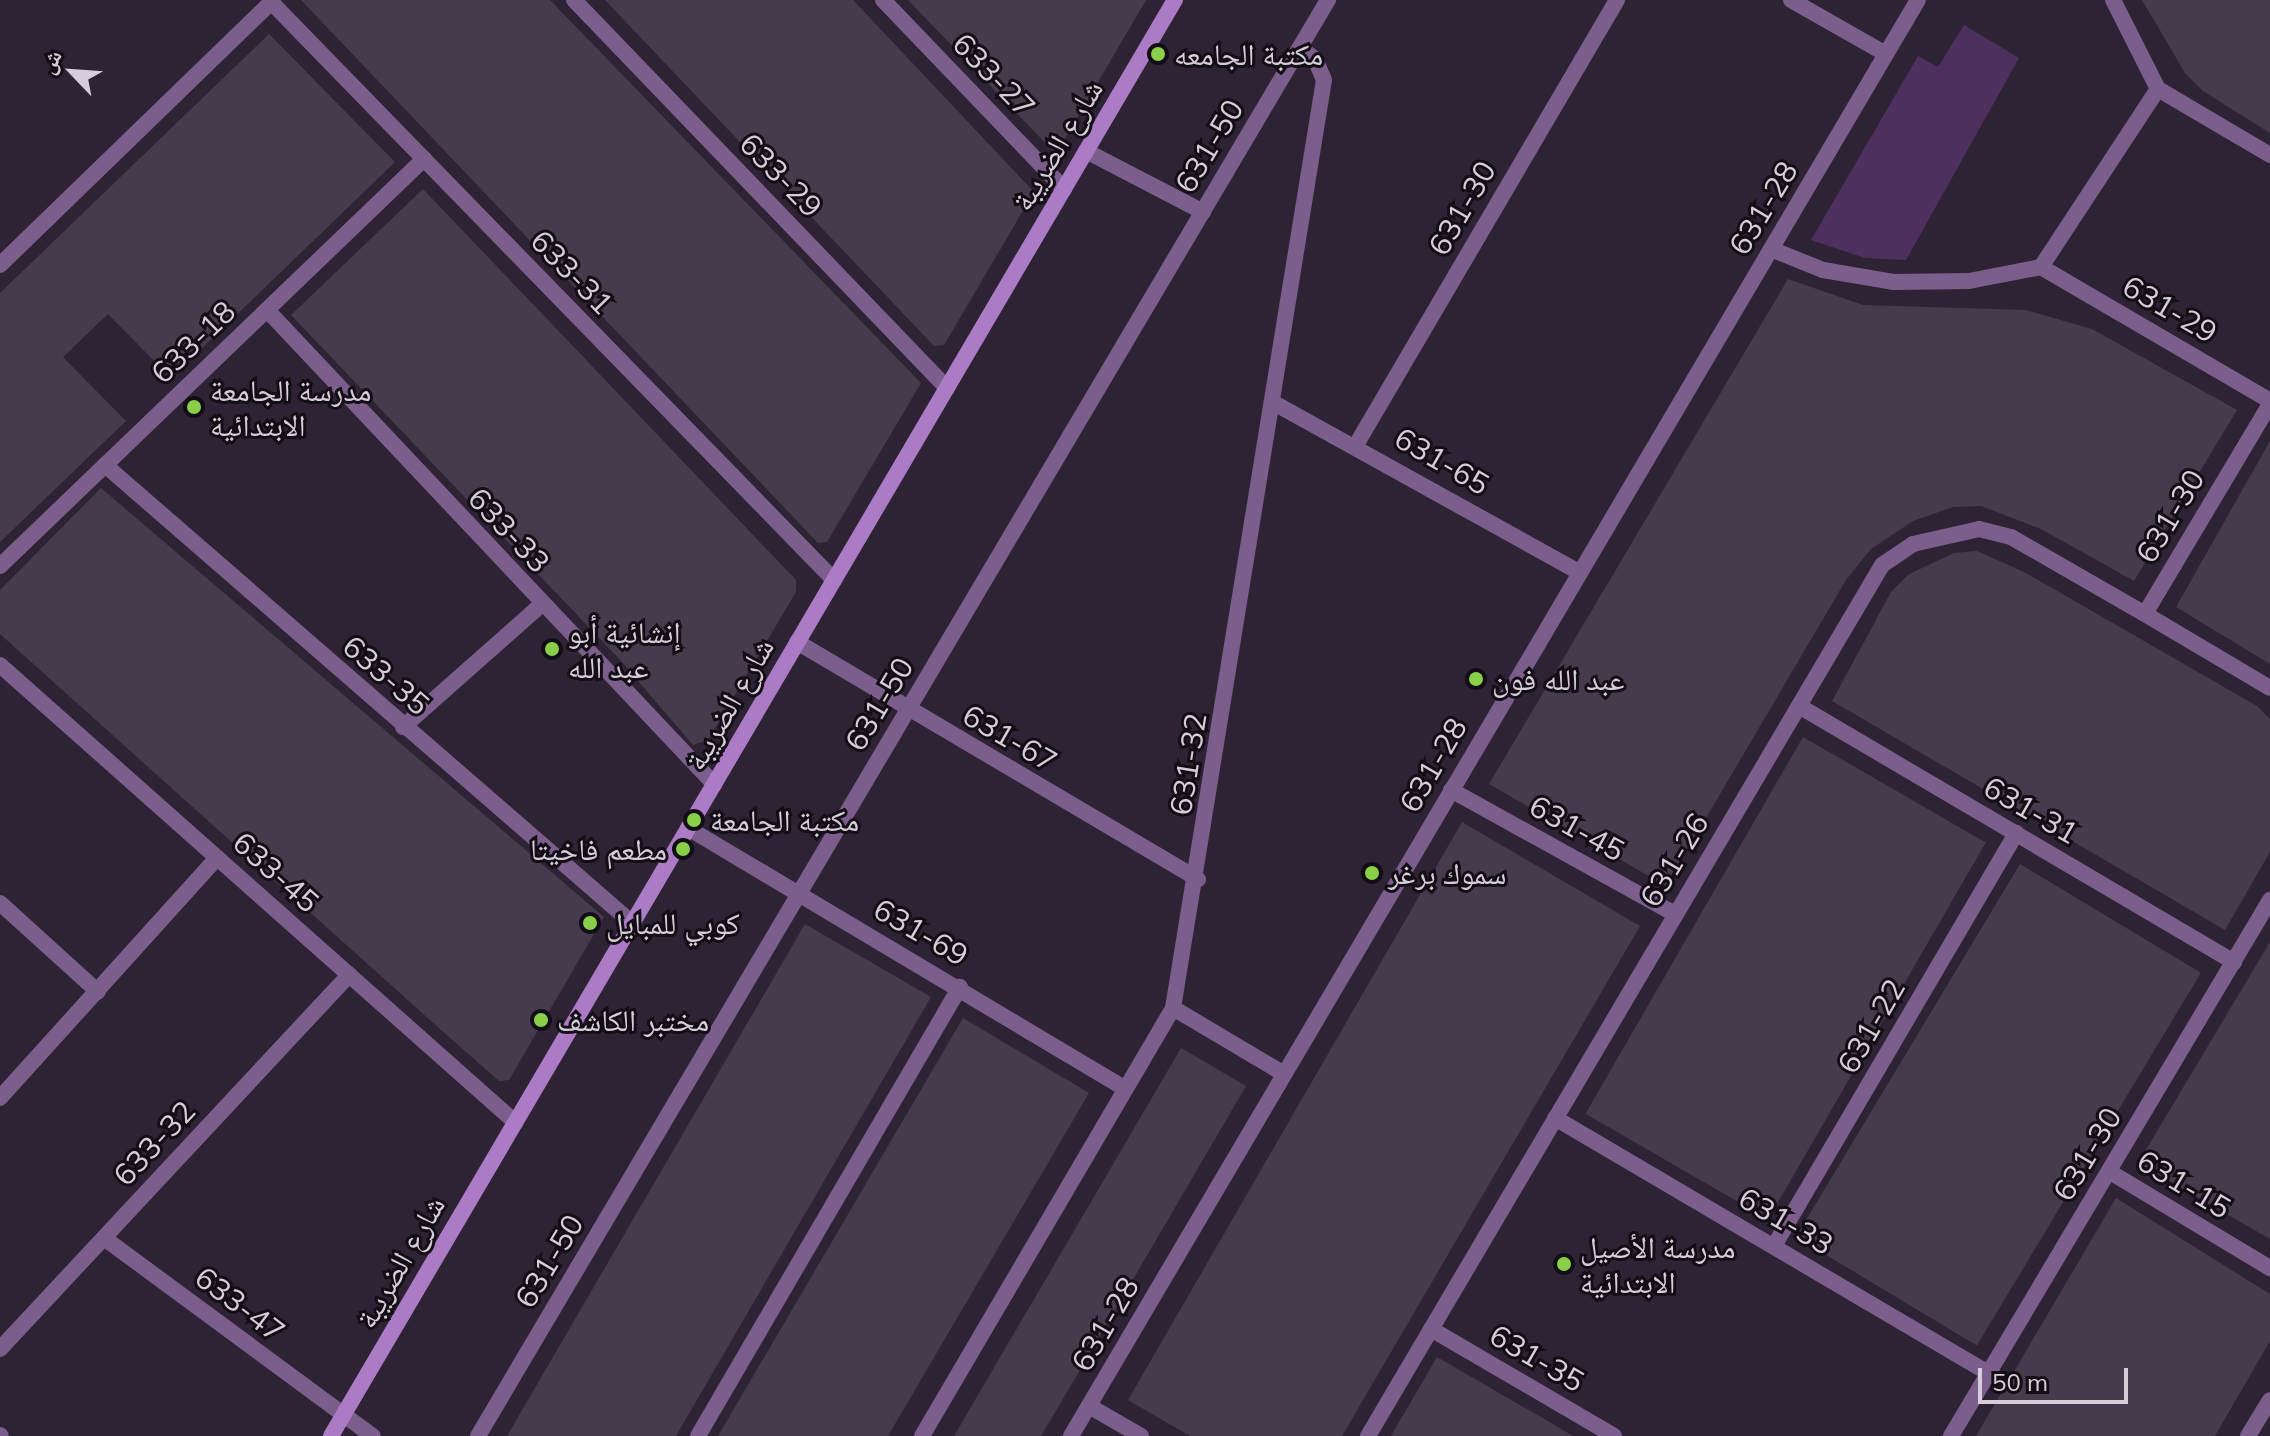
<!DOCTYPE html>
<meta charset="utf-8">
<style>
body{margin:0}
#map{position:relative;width:2270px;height:1436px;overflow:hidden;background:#2e2334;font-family:Mulish,"Noto Naskh Arabic",sans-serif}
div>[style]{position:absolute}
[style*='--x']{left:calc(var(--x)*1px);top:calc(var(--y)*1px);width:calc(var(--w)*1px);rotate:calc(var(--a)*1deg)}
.green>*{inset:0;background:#4e305e}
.building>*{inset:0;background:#463a4d;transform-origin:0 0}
.street>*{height:16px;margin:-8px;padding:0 8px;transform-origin:8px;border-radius:8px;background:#7b5e8c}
.secondary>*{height:16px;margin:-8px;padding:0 8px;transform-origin:8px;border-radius:8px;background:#ab7bc6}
.dots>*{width:22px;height:22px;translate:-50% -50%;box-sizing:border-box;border:4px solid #130e16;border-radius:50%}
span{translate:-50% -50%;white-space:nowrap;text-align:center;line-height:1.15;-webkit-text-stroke:6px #130e16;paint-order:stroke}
.poi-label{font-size:30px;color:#d5ceda}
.left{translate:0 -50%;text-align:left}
.right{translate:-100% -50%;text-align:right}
.street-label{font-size:30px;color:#d5ceda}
.north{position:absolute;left:32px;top:32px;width:80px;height:80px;-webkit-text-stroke:6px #130e16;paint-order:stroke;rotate:295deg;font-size:22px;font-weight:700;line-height:32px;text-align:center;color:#d5ceda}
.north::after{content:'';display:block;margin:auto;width:28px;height:36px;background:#d5ceda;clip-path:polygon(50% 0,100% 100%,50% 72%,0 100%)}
.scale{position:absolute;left:1978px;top:1368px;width:150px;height:36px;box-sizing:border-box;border:4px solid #d5ceda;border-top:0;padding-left:10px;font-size:24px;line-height:28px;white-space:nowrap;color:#d5ceda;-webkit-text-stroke:6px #130e16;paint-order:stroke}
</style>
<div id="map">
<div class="green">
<i style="clip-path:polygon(1964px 25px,2019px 58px,1906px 260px,1865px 258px,1811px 240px,1918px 56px,1938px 67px)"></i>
</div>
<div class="building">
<i style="clip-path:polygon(301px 0,550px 0,921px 383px,827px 542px,818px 543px)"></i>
<i style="clip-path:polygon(605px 0,853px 0,1034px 192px,944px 345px,934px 346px)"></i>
<i style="clip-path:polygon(908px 0,1146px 0,1056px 154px)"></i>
<i style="clip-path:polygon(2142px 0,2270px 0,2270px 133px,2203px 91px,2185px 73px)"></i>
<i style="clip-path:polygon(269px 34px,395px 162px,171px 378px,108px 314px,63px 357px,126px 421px,0 542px,0 293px)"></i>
<i style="clip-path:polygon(423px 189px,796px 580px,796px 592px,708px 740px,693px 745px,622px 662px,291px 315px)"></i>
<i style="clip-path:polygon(1788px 279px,1863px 305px,2026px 310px,2092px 329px,2237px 410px,2134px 581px,2041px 529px,1981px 506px,1953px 507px,1913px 521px,1871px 549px,1846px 580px,1666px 886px,1489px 784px)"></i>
<i style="clip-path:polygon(2270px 441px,2270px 664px,2176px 607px)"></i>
<i style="clip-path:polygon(101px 488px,604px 917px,509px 1080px,499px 1081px,440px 1029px,0 634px,0 590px)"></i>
<i style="clip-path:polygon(1977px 551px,2024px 572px,2257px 706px,2270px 719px,2270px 852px,2225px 930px,1832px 701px,1891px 592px,1909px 574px,1954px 553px)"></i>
<i style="left:1803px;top:737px;width:211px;height:435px;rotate:30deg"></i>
<i style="clip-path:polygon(1462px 822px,1640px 926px,1342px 1436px,1190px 1436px,1128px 1400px)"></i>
<i style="left:2020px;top:864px;width:211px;height:435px;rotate:31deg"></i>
<i style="clip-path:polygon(805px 924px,931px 997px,777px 1262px,676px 1436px,507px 1436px)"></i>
<i style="clip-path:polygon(2270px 942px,2270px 1239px,2138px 1163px)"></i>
<i style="clip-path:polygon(963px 1018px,1089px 1093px,888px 1436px,718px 1436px)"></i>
<i style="clip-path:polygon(1181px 1048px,1246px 1086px,1083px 1365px,1041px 1436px,954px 1436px)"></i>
<i style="clip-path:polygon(2116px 1198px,2270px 1294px,2270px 1341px,2215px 1436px,1976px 1436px)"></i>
<i style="clip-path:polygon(1437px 1357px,1534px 1413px,1573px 1436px,1391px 1436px)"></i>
</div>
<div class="street">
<i style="--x:574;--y:0;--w:538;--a:46.13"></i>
<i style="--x:883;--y:0;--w:262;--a:46.2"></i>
<i style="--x:1791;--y:0;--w:109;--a:29.6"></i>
<i style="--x:271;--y:2;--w:807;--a:45.75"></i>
<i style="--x:2158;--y:89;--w:130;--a:30.5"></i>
<i style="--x:1086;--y:151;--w:132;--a:27.5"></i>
<i style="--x:1771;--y:249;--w:56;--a:22"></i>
<i style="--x:1823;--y:270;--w:71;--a:9.7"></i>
<i style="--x:1893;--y:282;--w:76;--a:-0.8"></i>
<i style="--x:1969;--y:281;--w:73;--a:-11"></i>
<i style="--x:2041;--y:267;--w:213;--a:-56.7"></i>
<i style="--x:2158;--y:89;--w:100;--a:-116.8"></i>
<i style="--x:0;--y:265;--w:380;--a:-44.1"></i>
<i style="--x:2041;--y:267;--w:265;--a:30.3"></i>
<i style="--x:267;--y:310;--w:652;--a:46.68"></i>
<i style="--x:1274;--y:403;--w:349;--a:29"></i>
<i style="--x:2270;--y:404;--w:244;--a:120.8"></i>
<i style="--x:2145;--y:614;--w:145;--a:30.6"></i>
<i style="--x:1356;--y:445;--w:516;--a:-59.61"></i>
<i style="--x:105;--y:465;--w:698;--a:40.99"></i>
<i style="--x:0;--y:566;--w:588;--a:-43.83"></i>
<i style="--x:797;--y:642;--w:466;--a:30.6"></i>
<i style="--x:0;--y:665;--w:689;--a:41.59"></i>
<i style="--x:1799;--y:706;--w:505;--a:30.48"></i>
<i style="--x:403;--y:727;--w:184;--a:-41.5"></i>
<i style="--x:1451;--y:790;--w:256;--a:29"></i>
<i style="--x:688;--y:828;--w:508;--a:30.81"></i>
<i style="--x:0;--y:903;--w:132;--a:42.2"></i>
<i style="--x:1173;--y:1008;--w:129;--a:30.7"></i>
<i style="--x:0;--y:1098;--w:324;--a:-47.9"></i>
<i style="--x:1555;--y:1118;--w:503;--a:30.49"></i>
<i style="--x:2110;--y:1172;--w:187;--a:31"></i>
<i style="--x:104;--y:1238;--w:334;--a:36.4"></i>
<i style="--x:1774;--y:1246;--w:479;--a:-59.6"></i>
<i style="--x:1431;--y:1329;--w:212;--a:30.3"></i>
<i style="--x:0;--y:1349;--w:512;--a:-46.98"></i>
<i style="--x:1089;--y:1406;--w:60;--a:30"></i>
<i style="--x:0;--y:1435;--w:1;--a:45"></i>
<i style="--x:478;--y:1436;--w:1669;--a:-59.38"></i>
<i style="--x:698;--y:1436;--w:520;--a:-59.74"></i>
<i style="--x:922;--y:1436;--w:496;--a:-59.6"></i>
<i style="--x:1173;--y:1008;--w:940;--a:-80.76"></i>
<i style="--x:1324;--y:80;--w:23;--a:-113"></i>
<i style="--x:1315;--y:59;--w:19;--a:-144"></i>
<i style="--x:1071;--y:1436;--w:1667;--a:-59.47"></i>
<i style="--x:1368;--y:1436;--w:1011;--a:-59.45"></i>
<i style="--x:1882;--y:565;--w:37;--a:-34"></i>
<i style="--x:1913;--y:544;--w:68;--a:-12.8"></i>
<i style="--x:1979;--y:529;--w:33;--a:14"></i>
<i style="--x:2011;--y:537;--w:155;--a:29.9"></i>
<i style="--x:1951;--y:1436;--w:624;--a:-59.24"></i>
<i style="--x:2248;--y:1436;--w:42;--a:-58.6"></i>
</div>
<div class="secondary">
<i style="--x:331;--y:1436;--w:1666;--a:-59.56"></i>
</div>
<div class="dots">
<i style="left:1158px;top:54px;background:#89cf49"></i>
<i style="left:194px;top:407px;background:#89cf49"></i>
<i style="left:552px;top:649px;background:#89cf49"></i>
<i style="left:1476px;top:679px;background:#89cf49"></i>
<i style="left:694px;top:820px;background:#89cf49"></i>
<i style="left:683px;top:849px;background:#89cf49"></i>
<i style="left:1372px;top:873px;background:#89cf49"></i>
<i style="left:590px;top:923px;background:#89cf49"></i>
<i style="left:541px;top:1020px;background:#89cf49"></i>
<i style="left:1564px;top:1264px;background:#89cf49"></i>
</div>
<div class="poi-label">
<span class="left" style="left:1174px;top:54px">مكتبة الجامعه</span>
<span class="left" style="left:210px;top:407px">مدرسة الجامعة<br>الابتدائية</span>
<span class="left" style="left:568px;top:649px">إنشائية أبو<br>عبد الله</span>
<span class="left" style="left:1492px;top:679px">عبد الله فون</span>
<span class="left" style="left:710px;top:820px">مكتبة الجامعة</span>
<span class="right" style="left:667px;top:849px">مطعم فاخيتا</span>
<span class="left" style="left:1388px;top:873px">سموك برغر</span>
<span class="left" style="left:606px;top:923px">كوبي للمبايل</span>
<span class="left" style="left:557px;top:1020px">مختبر الكاشف</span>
<span class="left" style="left:1580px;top:1264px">مدرسة الأصيل<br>الابتدائية</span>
</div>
<div class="street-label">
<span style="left:994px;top:75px;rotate:46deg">633-27</span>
<span style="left:1057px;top:145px;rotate:-59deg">شارع الضريبة</span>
<span style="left:1209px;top:146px;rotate:-59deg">631-50</span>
<span style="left:781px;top:175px;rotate:46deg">633-29</span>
<span style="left:1462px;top:208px;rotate:-60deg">631-30</span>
<span style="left:1763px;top:208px;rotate:-59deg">631-28</span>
<span style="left:572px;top:272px;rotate:46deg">633-31</span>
<span style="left:2170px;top:309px;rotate:30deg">631-29</span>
<span style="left:193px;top:342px;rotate:-44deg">633-18</span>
<span style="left:1442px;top:461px;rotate:30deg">631-65</span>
<span style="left:2170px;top:516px;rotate:-59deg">631-30</span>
<span style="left:509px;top:530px;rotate:47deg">633-33</span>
<span style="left:386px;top:675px;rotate:41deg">633-35</span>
<span style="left:729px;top:704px;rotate:-60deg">شارع الضريبة</span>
<span style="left:879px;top:704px;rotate:-59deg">631-50</span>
<span style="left:1010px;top:738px;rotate:30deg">631-67</span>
<span style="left:1188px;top:764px;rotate:-81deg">631-32</span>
<span style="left:1433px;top:765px;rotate:-60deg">631-28</span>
<span style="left:2031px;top:810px;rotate:30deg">631-31</span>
<span style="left:1577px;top:828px;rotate:29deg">631-45</span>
<span style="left:1674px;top:860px;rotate:-59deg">631-26</span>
<span style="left:276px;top:872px;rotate:42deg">633-45</span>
<span style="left:921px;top:932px;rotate:30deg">631-69</span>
<span style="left:1871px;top:1026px;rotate:-60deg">631-22</span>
<span style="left:154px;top:1143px;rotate:-47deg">633-32</span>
<span style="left:2087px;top:1154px;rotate:-59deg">631-30</span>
<span style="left:2184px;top:1184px;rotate:31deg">631-15</span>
<span style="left:1786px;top:1221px;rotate:30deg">631-33</span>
<span style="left:549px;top:1261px;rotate:-59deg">631-50</span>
<span style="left:400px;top:1262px;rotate:-60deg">شارع الضريبة</span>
<span style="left:240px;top:1304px;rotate:37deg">633-47</span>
<span style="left:1105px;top:1324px;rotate:-60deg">631-28</span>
<span style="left:1537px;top:1358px;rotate:30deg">631-35</span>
</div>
<div class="north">ش</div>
<div class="scale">50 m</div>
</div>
